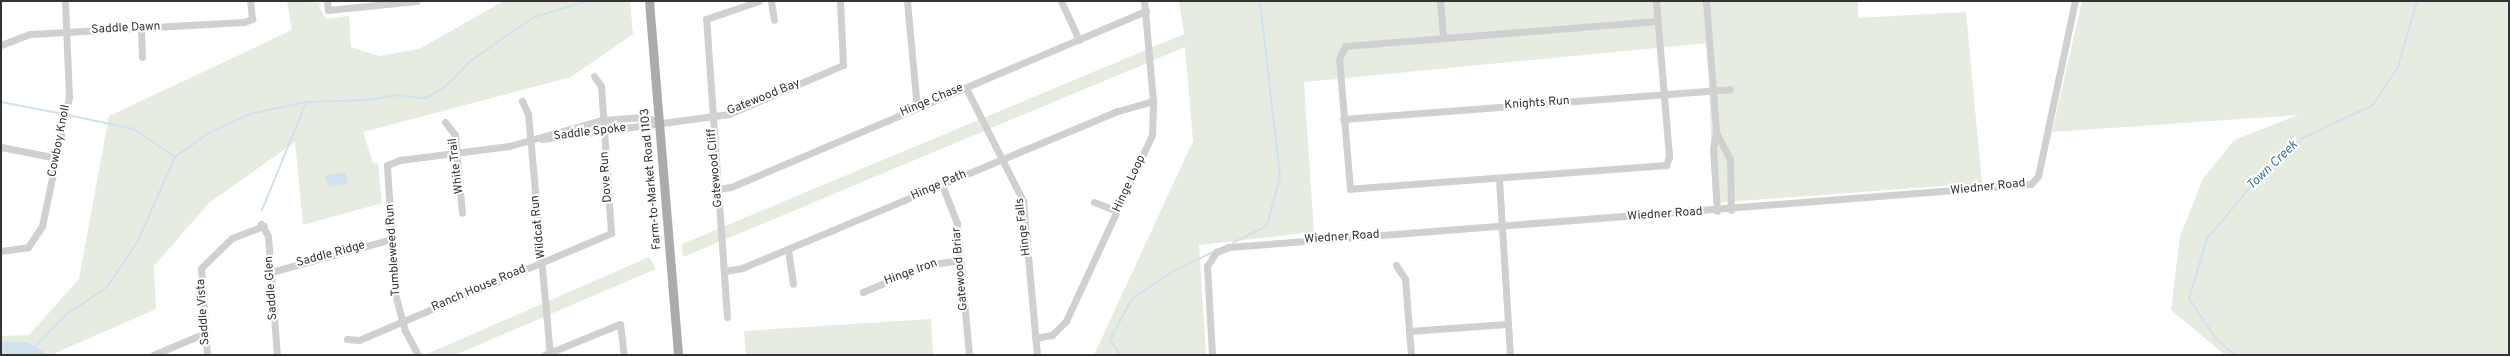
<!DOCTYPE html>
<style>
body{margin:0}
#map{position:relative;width:2510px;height:356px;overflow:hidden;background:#fff;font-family:Overpass,sans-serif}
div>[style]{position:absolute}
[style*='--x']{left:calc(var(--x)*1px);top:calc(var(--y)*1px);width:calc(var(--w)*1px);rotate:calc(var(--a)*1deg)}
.green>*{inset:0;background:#e6ecdf}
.water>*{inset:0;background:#cfe2ee}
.stream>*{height:1.5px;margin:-0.75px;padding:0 0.75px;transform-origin:0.75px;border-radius:0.75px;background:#cfe2ee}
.minor>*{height:7px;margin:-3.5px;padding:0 3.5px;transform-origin:3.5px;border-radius:3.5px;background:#d0d0d0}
.major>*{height:9px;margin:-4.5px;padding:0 4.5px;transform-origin:4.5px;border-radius:4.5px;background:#ababab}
span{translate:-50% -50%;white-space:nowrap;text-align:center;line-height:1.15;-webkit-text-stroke:4px #fff;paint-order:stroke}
.street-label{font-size:12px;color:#333}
.water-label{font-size:13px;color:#3f7597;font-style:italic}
.frame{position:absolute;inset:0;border:2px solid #333;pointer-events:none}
</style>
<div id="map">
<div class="green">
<i style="clip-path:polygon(287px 1px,321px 3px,319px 7px,326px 19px,349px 16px,351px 47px,379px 56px,419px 49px,504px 1px,630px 1px,633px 34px,571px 77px,363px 132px,373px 163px,378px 164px,382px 203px,303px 225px,295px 142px,209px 203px,154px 266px,156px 309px,51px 355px,1px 355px,1px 336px,29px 335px,79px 279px,109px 116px,292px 30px)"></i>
<i style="clip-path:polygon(1179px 1px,1858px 1px,1858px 18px,1966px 12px,1982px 183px,1713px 203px,1708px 43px,1304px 82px,1314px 232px,1199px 245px,1206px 355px,1094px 355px,1193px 141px,1185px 47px,683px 257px,682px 244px,1184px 34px)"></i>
<i style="clip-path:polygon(2082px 1px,2509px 1px,2509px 355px,2225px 355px,2171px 310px,2180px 236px,2203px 179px,2234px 140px,2298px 115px,2052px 132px)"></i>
<i style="clip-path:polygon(649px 257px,656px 269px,455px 355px,425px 355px)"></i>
<i style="clip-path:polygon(931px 319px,933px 355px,746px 355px,744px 331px)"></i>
</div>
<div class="water">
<i style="clip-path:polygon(345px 172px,348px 184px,328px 187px,325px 176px)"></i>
<i style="clip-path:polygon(1px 342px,27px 342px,49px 355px,1px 355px)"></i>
</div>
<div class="stream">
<i style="--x:1;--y:102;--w:64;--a:10.8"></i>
<i style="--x:68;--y:115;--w:67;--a:12"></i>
<i style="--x:134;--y:129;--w:50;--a:34.3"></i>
<i style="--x:262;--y:210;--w:116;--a:-67.6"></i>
<i style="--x:1233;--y:243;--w:38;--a:-27"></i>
<i style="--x:1267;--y:226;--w:51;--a:-75.1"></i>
<i style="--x:1280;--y:177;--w:177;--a:-96.5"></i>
<i style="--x:35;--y:347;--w:45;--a:-45.9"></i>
<i style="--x:66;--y:315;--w:50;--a:-34.3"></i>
<i style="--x:107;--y:287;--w:55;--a:-56"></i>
<i style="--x:138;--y:241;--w:92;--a:-66.2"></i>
<i style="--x:175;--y:157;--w:42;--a:-35.2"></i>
<i style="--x:209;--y:133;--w:45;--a:-24.9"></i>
<i style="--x:250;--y:114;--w:57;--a:-12.1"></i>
<i style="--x:306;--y:102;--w:62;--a:-1.8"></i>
<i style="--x:368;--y:100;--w:27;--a:-10"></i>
<i style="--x:395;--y:95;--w:31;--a:6"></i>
<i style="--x:426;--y:98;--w:21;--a:-29"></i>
<i style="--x:444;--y:88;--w:40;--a:-45"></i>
<i style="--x:472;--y:60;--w:75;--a:-34.7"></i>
<i style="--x:534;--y:17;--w:56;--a:-16.5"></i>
<i style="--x:1120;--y:355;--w:18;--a:-124"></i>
<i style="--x:1110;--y:340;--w:47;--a:-61.8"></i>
<i style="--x:1132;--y:299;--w:48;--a:-34"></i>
<i style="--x:1172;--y:272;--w:46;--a:-26"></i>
<i style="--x:2234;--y:355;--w:24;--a:-138"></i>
<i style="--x:2216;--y:339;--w:48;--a:-124"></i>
<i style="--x:2189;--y:299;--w:63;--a:-73.3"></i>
<i style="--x:2207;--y:239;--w:73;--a:-50"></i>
<i style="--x:2254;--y:183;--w:67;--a:-42.6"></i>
<i style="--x:2303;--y:138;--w:77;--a:-25.2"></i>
<i style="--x:2373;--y:105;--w:45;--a:-56.7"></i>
<i style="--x:2398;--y:67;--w:69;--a:-73.9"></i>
</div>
<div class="minor">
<i style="--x:327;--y:1;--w:9;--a:84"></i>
<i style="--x:328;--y:10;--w:89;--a:-5.8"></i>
<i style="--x:771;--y:1;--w:19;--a:81"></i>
<i style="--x:907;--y:1;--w:107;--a:84.7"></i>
<i style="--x:1061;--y:1;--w:43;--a:65.2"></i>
<i style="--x:1440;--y:1;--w:37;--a:85"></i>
<i style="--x:1656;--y:1;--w:157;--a:85.2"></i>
<i style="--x:1669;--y:157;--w:9;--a:111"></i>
<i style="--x:1666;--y:165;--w:317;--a:175.7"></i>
<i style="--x:1350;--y:189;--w:130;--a:-94.8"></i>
<i style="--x:1339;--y:59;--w:14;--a:-65"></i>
<i style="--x:1345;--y:46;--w:313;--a:-4.6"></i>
<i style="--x:1706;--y:1;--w:131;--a:85.6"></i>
<i style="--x:1716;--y:132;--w:17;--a:100"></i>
<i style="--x:1713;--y:149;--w:62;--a:86.3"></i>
<i style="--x:141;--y:29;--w:28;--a:88"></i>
<i style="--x:1;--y:45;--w:31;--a:-21"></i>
<i style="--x:30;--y:34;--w:214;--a:-3.2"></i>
<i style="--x:244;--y:22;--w:9;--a:-21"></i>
<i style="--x:252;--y:19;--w:18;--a:-96"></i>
<i style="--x:966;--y:88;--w:127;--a:63.2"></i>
<i style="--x:1023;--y:201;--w:155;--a:84.8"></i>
<i style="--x:522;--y:101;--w:14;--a:65"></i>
<i style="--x:528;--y:114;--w:242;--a:84.8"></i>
<i style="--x:1343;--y:119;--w:388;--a:-4.4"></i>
<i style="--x:445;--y:122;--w:16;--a:52"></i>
<i style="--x:455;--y:135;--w:78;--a:84.9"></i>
<i style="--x:1716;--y:132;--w:30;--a:63"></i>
<i style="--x:1730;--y:159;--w:51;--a:88.9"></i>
<i style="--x:542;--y:139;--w:189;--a:-7.6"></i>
<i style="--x:729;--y:114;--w:124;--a:-23.3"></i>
<i style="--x:843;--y:65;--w:64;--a:-92.7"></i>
<i style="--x:1;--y:147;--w:57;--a:11.1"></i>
<i style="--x:1499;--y:180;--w:175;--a:86.4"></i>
<i style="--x:942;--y:185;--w:41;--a:68.5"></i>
<i style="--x:957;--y:223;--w:133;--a:84.8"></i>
<i style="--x:718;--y:189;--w:13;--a:-9"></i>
<i style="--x:731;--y:187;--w:451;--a:-23"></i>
<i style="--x:1094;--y:202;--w:25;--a:21"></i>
<i style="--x:261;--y:224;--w:14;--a:60"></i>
<i style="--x:268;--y:236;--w:119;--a:85.7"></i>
<i style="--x:788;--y:249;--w:35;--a:82"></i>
<i style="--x:1;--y:251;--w:27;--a:-8"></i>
<i style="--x:28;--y:247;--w:25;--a:-56"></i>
<i style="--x:42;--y:226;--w:132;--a:-78.2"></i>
<i style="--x:69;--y:97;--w:96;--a:-92.4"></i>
<i style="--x:1396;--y:265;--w:17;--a:57"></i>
<i style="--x:1405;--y:279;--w:76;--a:85.5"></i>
<i style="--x:724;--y:271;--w:18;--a:-9"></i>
<i style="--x:742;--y:268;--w:407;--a:-22.7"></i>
<i style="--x:1118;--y:111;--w:36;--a:-16"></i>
<i style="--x:271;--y:272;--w:125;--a:-15.3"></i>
<i style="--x:863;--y:292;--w:69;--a:-23.2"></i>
<i style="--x:926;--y:265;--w:34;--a:-8"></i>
<i style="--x:727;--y:317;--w:299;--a:-94"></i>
<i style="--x:706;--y:19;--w:56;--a:-18.8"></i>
<i style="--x:1409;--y:331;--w:98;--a:-4.1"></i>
<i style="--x:1035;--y:338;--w:17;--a:-10"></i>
<i style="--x:1052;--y:335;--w:20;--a:-45"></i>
<i style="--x:1066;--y:321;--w:205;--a:-65.2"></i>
<i style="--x:1152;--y:135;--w:34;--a:-88"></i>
<i style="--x:1153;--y:101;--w:100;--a:-95.1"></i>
<i style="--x:347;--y:339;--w:12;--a:5"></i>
<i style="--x:359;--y:340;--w:274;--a:-23"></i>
<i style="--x:611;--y:233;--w:147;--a:-93.9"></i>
<i style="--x:601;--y:86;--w:12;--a:-125"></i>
<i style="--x:153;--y:355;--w:56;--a:-22.9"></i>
<i style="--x:207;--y:355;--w:87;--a:-93.9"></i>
<i style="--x:201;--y:268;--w:43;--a:-44.1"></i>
<i style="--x:232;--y:238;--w:34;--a:-21"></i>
<i style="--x:418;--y:355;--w:27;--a:-118"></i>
<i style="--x:405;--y:331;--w:39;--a:-105"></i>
<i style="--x:395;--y:293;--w:128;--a:-93.6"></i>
<i style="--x:387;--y:165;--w:14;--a:-21"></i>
<i style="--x:400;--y:160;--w:110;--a:-7.3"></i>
<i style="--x:509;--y:146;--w:97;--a:-15.6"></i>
<i style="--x:602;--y:120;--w:42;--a:-4.1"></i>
<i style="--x:644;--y:117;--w:16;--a:18"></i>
<i style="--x:544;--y:355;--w:82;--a:-22.2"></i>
<i style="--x:620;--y:324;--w:31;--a:83"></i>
<i style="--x:1212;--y:355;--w:89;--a:-93.2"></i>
<i style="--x:1207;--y:266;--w:17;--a:-57"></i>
<i style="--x:1216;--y:252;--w:14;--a:-21"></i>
<i style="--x:1229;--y:247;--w:804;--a:-4.49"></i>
<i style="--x:2031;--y:184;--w:11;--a:-49"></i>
<i style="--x:2038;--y:176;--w:179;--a:-78.1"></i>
</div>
<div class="major">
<i style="--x:649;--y:1;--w:355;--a:85.3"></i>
</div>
<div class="street-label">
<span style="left:126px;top:29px;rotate:-3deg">Saddle Dawn</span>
<span style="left:764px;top:98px;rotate:-22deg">Gatewood Bay</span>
<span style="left:932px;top:101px;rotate:-23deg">Hinge Chase</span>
<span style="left:1537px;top:104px;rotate:-4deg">Knights Run</span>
<span style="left:590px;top:133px;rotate:-7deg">Saddle Spoke</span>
<span style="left:60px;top:141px;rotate:-79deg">Cowboy Knoll</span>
<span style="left:457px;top:166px;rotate:-97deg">White Trail</span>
<span style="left:716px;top:168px;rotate:-95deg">Gatewood Cliff</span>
<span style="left:607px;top:177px;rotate:-94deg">Dove Run</span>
<span style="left:652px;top:179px;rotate:-95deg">Farm-to-Market Road 1103</span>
<span style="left:1130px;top:184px;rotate:-65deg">Hinge Loop</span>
<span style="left:939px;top:186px;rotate:-23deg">Hinge Path</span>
<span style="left:1988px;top:188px;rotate:-6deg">Wiedner Road</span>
<span style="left:1665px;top:215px;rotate:-4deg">Wiedner Road</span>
<span style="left:539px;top:227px;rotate:-96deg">Wildcat Run</span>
<span style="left:1024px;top:227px;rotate:-97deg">Hinge Falls</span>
<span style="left:1342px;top:238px;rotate:-4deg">Wiedner Road</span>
<span style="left:394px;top:250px;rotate:-94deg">Tumbleweed Run</span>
<span style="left:331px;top:255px;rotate:-15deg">Saddle Ridge</span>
<span style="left:961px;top:269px;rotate:-95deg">Gatewood Briar</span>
<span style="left:911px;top:273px;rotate:-20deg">Hinge Iron</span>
<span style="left:272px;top:288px;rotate:-94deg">Saddle Glen</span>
<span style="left:479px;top:289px;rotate:-23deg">Ranch House Road</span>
<span style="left:204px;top:312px;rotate:-94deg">Saddle Vista</span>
</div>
<div class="water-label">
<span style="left:2273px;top:166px;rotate:-44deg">Town Creek</span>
</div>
<div class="frame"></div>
</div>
